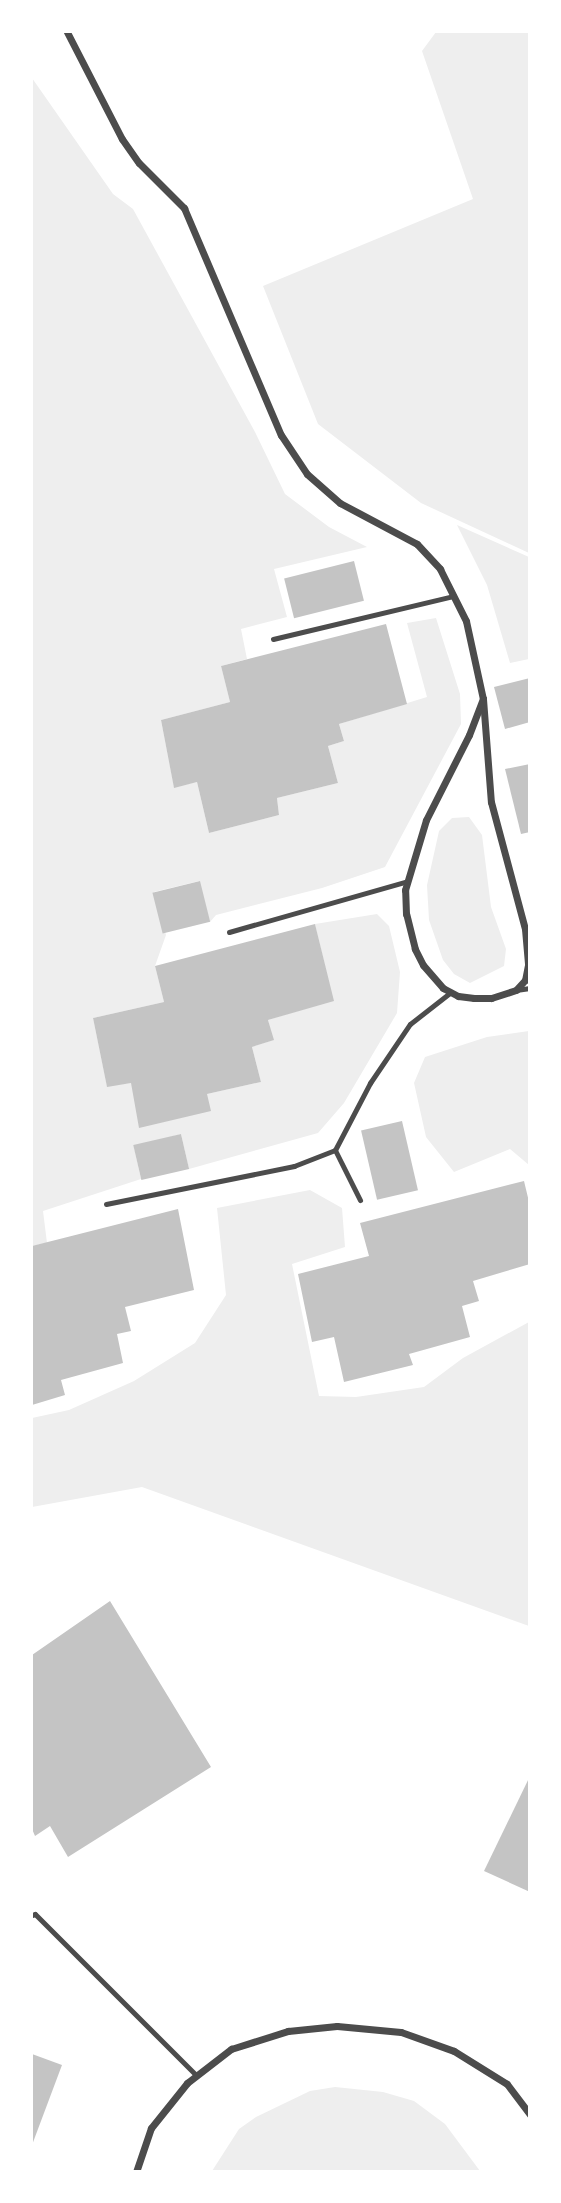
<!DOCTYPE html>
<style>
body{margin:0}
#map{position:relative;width:561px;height:2203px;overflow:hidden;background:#fff;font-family:"Playfair Display",serif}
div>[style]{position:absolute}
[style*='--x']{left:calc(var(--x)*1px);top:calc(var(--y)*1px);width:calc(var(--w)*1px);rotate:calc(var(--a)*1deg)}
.green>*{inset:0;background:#eee}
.building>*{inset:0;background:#c4c4c4;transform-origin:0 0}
.service>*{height:5px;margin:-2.5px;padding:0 2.5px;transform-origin:2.5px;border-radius:2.5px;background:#4c4c4c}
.minor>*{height:7px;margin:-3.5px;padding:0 3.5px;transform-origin:3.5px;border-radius:3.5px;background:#4c4c4c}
span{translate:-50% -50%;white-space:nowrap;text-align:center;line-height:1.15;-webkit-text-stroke:7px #fff;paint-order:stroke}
.frame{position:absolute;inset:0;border:33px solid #fff;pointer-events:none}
</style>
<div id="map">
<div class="green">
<i style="clip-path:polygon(436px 32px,529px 32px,529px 553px,421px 503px,318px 424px,263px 286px,473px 199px,422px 51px)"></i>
<i style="clip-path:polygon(32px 78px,113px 194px,133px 209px,255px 432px,285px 494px,329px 527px,367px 547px,274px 569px,287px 617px,241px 629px,247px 659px,221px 666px,230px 702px,161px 720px,174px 787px,197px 782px,209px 833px,279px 815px,277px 798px,338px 783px,328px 746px,344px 741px,339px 724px,427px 697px,407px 623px,436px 618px,460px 694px,461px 724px,385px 867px,322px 888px,216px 915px,210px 922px,199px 881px,154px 892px,166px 935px,155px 966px,164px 1002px,93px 1018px,107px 1086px,131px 1083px,207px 1094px,261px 1082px,252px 1047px,273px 1040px,268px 1020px,333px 1000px,315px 924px,377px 914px,389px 926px,400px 972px,397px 1013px,344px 1103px,318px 1133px,189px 1169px,181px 1134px,134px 1147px,141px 1179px,43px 1211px,47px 1243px,32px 1246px)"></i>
<i style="clip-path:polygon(457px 525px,529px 557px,529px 659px,510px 663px,487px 585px)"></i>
<i style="clip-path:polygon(469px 817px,482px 835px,491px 907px,506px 949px,504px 966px,470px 983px,454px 974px,443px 960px,429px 920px,427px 885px,439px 831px,452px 818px)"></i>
<i style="clip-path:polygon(529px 1031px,529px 1165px,510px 1149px,454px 1172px,426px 1137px,414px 1083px,425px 1057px,487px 1037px)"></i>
<i style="clip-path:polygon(310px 1190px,342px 1208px,345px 1247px,292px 1264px,319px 1396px,356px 1397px,424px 1387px,463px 1358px,529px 1322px,530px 1452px,525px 1457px,529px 1453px,529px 1626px,142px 1487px,32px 1507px,32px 1418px,69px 1410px,134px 1381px,195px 1343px,226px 1295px,217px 1208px)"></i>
<i style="clip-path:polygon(335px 2087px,383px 2092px,414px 2101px,445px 2124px,480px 2171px,212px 2171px,239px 2129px,256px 2117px,310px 2091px)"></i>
</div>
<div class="building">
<i style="left:354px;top:561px;width:41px;height:72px;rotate:76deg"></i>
<i style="clip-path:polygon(386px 624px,407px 704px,339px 724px,344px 741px,328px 746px,338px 783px,277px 798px,279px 815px,209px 833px,197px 782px,174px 788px,161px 720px,230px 702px,221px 666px)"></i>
<i style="clip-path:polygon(530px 678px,530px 722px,505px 729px,494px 687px)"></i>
<i style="clip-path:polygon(530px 764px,530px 832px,521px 834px,505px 769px)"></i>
<i style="left:200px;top:881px;width:42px;height:49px;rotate:76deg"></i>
<i style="clip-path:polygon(315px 924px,334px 1001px,268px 1020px,274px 1040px,252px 1047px,261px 1082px,207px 1094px,211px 1111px,139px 1128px,131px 1083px,107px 1087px,93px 1018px,164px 1002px,155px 966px)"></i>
<i style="left:402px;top:1121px;width:71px;height:42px;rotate:77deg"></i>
<i style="left:181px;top:1134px;width:36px;height:49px;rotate:77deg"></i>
<i style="clip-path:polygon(524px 1181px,530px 1206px,530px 1264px,473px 1281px,479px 1301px,462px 1306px,470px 1337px,409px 1354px,413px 1365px,344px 1382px,334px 1337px,312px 1342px,298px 1274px,369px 1256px,360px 1223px)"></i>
<i style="clip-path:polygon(178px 1209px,194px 1290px,125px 1307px,131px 1331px,117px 1334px,123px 1363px,61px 1380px,65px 1395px,32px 1405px,32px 1246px)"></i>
<i style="clip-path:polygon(110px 1601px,211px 1767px,68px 1857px,50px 1826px,35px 1836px,32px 1829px,32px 1655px)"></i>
<i style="clip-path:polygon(530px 1776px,530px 1892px,484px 1871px)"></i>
<i style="clip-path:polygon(32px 2054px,62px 2065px,32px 2145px)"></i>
</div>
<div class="service">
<i style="--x:273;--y:639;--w:186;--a:-13.4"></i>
<i style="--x:229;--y:932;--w:183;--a:-15.9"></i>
<i style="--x:516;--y:990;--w:14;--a:-8"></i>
<i style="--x:335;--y:1150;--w:56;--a:63.4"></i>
<i style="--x:106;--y:1204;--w:192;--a:-11.4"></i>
<i style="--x:294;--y:1166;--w:44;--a:-21.3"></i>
<i style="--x:335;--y:1150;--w:76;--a:-62.4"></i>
<i style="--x:370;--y:1083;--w:71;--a:-55.9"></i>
<i style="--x:410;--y:1024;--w:52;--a:-38"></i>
<i style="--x:32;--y:1915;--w:3;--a:-18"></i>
<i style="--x:35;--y:1914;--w:228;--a:45"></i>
</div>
<div class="minor">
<i style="--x:67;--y:32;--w:120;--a:62.8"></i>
<i style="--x:122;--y:139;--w:29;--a:55"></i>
<i style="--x:139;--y:163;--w:64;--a:45"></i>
<i style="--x:184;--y:208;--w:247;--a:66.9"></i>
<i style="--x:281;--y:435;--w:47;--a:56.3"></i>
<i style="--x:307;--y:474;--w:44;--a:41.3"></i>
<i style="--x:340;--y:503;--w:87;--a:28"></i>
<i style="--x:417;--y:544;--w:34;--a:47"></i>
<i style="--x:440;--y:569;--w:58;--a:63.4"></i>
<i style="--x:466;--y:621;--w:80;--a:77.7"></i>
<i style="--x:483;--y:699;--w:103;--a:85.6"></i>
<i style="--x:491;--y:802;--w:131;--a:75"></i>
<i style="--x:525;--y:929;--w:36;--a:85"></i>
<i style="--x:528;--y:965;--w:15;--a:101"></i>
<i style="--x:525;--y:980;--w:13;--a:132"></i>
<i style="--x:516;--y:990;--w:26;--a:162"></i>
<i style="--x:491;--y:998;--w:17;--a:180"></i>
<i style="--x:474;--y:998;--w:16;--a:-173"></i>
<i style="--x:458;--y:996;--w:17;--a:-152"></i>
<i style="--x:443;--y:988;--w:30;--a:-131"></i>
<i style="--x:423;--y:965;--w:18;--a:-117"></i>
<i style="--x:415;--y:949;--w:36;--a:-104"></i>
<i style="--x:406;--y:914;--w:24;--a:-92"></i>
<i style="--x:405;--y:890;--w:73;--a:-73.3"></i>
<i style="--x:426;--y:820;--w:95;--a:-63.2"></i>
<i style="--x:469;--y:735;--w:39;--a:-69"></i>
<i style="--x:136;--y:2172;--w:46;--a:-71.2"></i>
<i style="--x:151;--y:2128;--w:58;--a:-51.3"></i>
<i style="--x:187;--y:2083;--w:56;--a:-37.7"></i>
<i style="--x:231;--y:2049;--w:60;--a:-17.5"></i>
<i style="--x:288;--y:2031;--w:49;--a:-5.8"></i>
<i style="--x:337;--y:2026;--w:64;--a:5.4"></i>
<i style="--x:401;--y:2032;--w:56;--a:19.7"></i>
<i style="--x:454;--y:2051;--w:62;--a:31.9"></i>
<i style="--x:507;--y:2084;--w:39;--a:53"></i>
</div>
<div class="frame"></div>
</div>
